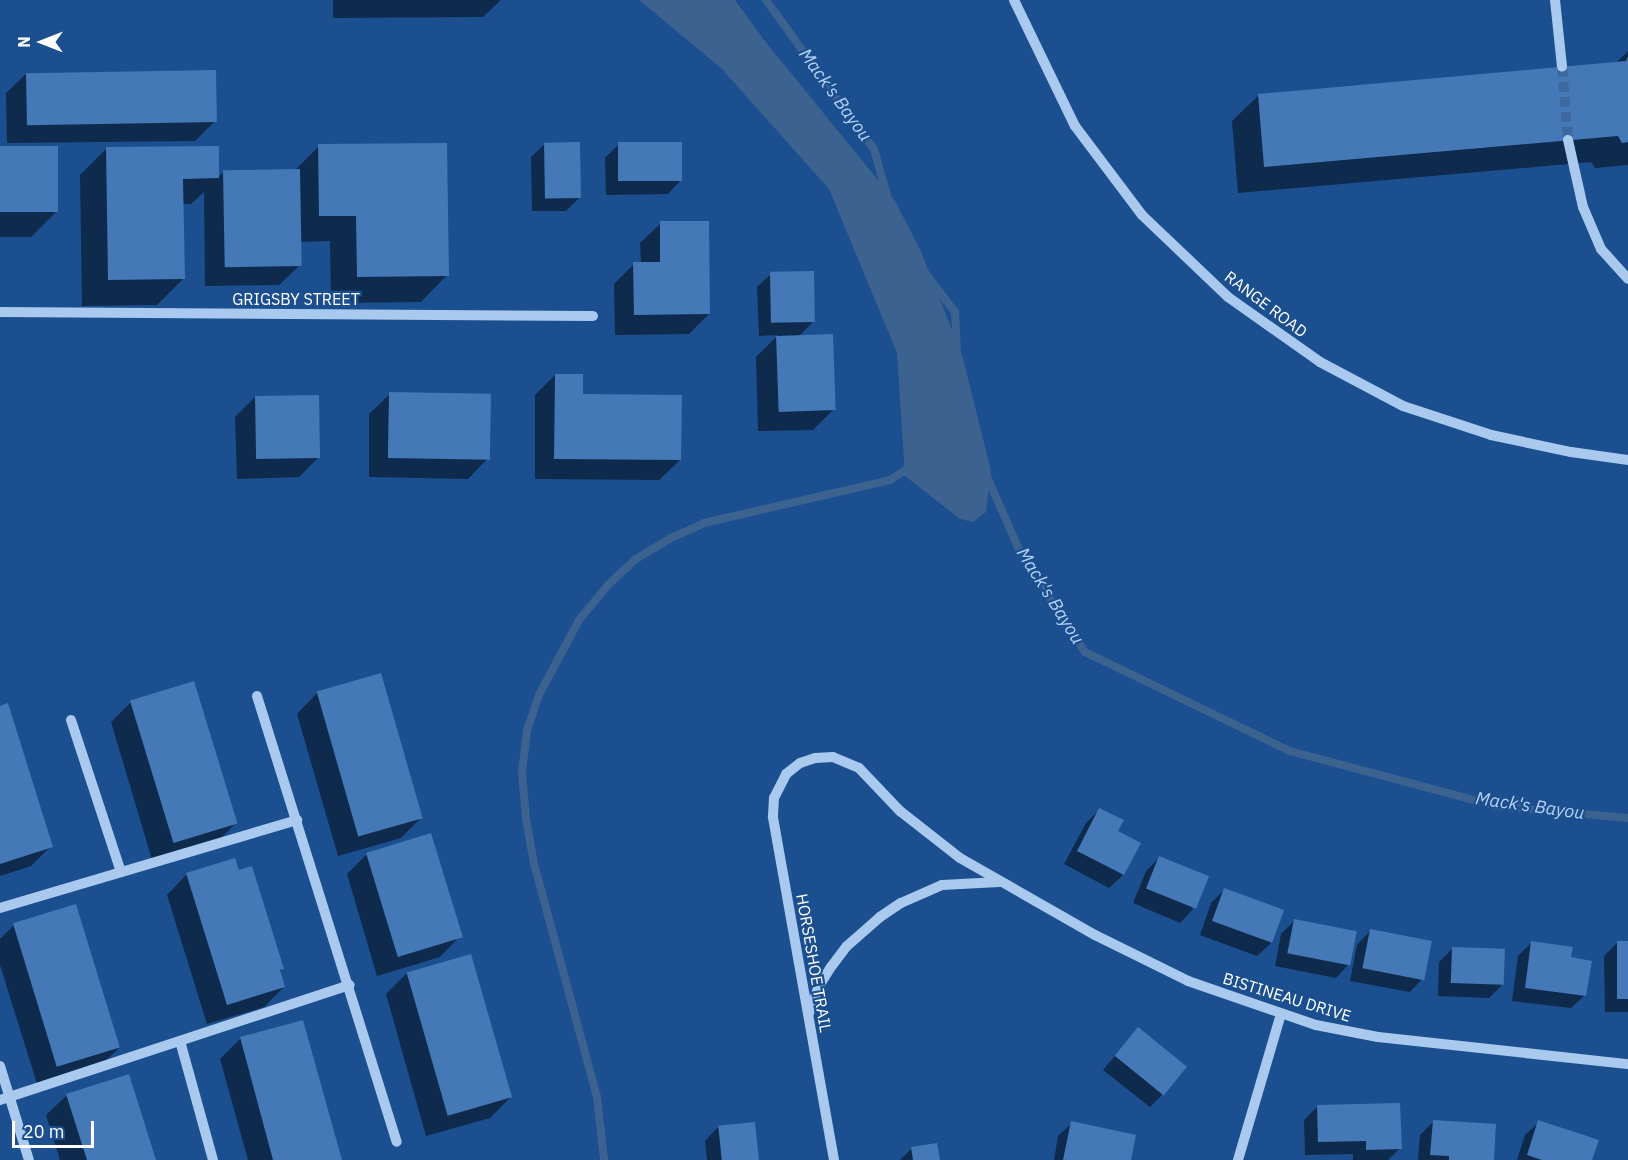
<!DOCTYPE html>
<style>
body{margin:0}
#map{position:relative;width:1628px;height:1160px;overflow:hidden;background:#1b4f8f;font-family:"IBM Plex Sans",sans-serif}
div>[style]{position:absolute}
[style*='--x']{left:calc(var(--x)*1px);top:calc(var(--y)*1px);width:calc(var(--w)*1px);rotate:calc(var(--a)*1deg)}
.water>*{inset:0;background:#3c6290}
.shadow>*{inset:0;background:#0007}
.stream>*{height:8px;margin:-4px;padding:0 4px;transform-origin:4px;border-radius:4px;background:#3c6290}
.building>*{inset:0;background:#4478b7;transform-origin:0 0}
.minor-tunnel>*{height:10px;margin-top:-5px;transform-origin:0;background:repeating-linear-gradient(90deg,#3d69a0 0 10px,transparent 0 15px)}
.minor>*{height:10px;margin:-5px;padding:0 5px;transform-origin:5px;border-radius:5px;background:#a9c9ee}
span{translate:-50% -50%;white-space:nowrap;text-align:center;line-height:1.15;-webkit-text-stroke:4.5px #1b4f8f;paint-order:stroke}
.street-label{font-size:16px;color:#fff}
.water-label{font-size:18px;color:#b5d3f5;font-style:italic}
.north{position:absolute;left:12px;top:12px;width:60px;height:60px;-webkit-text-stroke:4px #1b4f8f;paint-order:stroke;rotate:270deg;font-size:16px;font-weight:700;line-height:24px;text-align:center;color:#fff}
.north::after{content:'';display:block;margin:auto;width:21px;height:27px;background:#fff;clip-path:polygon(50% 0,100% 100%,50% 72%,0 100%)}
.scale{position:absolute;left:12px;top:1121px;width:82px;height:27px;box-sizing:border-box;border:3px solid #fff;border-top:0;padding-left:8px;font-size:18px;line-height:21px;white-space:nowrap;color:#fff;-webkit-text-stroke:4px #1b4f8f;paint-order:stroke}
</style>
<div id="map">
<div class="water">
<i style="clip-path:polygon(639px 0,735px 0,764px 40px,895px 201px,920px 249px,963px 358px,991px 471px,986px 512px,973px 522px,960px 519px,905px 476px,897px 353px,829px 189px,721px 68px)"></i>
</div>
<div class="shadow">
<i style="clip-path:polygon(333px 0,501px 0,483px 17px,333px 18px)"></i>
<i style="clip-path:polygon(1628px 51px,1628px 165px,1595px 168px,1591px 162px,1238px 193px,1232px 121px,1259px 95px,1616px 63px)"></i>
<i style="clip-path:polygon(27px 73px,215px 121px,195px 141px,7px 143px,6px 93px)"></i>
<i style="clip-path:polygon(545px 144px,580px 197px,566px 211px,532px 211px,531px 157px)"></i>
<i style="clip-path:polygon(619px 144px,681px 180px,668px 194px,606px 195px,605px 158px)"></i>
<i style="clip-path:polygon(319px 146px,447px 275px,421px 302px,331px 303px,330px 241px,299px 242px,300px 265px,279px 285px,205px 286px,204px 192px,191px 204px,182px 204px,183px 279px,157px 305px,82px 306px,80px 175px,106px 149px,218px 177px,224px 172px,294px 171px)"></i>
<i style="clip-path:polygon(0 148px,57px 211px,31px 237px,0 237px)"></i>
<i style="clip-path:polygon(661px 223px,709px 314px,689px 334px,615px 335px,614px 284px,634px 264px,641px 264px,640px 243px)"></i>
<i style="clip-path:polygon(771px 274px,814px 321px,799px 336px,833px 410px,813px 430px,758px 431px,756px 357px,778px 335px,759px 336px,757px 287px)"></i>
<i style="clip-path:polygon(555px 375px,581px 395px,680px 460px,659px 480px,535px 479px,535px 395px)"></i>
<i style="clip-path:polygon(390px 394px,488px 458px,468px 479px,369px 477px,369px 414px)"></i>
<i style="clip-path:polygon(255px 397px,319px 457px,299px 477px,237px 479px,235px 417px)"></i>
<i style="clip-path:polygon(380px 675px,421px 818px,401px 838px,338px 856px,297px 714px,317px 693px)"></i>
<i style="clip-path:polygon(131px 702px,235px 824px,215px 844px,153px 863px,111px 722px)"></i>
<i style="clip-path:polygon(0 707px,51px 846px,31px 866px,0 876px)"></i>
<i style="clip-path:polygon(1100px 809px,1116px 832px,1139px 844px,1123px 875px,1109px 888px,1064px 864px,1086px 823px)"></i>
<i style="clip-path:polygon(367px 854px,460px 936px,440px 957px,377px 976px,347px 874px)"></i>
<i style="clip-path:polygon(1160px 857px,1193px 909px,1180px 923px,1133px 903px,1146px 871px)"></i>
<i style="clip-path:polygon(187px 874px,282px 969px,279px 972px,284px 987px,264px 1007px,207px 1024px,167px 895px)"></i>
<i style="clip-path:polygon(1224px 890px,1282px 911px,1271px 943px,1257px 956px,1200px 935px,1211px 903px)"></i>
<i style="clip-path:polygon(1295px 920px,1349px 964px,1336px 978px,1275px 966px,1281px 934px)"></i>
<i style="clip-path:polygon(14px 925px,120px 1047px,99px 1067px,38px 1087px,0 965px,0 939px)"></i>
<i style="clip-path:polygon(1370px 931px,1423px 978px,1410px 992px,1350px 981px,1357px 945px)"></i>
<i style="clip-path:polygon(1532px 942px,1585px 995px,1571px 1008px,1512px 1001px,1518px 956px)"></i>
<i style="clip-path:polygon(1628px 942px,1628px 1012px,1605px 1012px,1604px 956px,1617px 943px)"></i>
<i style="clip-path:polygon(1453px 948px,1502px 985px,1489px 998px,1438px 996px,1439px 962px)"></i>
<i style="clip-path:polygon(470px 955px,510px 1098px,490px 1118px,426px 1136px,386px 994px,406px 974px)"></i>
<i style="clip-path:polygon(302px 1021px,341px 1160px,248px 1160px,220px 1059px,240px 1039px)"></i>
<i style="clip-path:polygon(1138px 1029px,1163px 1094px,1150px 1107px,1103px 1070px)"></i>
<i style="clip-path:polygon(67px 1095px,155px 1160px,60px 1160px,46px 1115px)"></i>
<i style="clip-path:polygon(1317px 1107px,1400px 1148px,1388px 1160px,1353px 1160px,1353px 1154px,1305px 1155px,1304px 1120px)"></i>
<i style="clip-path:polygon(1433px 1122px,1492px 1160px,1418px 1160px,1420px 1135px)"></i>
<i style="clip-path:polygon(1539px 1122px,1591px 1160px,1517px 1160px,1525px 1135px)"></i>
<i style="clip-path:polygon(1072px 1123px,1129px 1160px,1054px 1160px,1058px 1136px)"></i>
<i style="clip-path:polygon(718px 1127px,757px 1160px,707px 1160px,705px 1141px)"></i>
<i style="clip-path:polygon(912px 1148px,938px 1160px,900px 1160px)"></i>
</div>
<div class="stream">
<i style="--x:766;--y:0;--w:184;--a:54.1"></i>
<i style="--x:874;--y:149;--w:52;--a:74.4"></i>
<i style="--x:926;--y:274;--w:48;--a:52.7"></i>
<i style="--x:955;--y:312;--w:41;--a:87.2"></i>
<i style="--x:985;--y:472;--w:90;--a:66.3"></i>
<i style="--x:1021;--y:554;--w:117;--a:56.9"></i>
<i style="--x:1085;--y:652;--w:228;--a:25.8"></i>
<i style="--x:1290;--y:751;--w:213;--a:14.9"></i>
<i style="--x:1496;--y:806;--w:133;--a:5.2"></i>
<i style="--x:604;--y:1160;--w:63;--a:-96.3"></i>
<i style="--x:597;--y:1097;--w:241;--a:-105.1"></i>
<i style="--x:534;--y:864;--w:47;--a:-99.9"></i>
<i style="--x:526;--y:818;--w:45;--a:-95.1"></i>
<i style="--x:522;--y:773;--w:43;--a:-83.4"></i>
<i style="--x:527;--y:730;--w:37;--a:-71"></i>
<i style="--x:539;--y:695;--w:85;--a:-61.9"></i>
<i style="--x:579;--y:620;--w:47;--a:-50.2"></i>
<i style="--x:609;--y:584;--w:37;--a:-43"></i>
<i style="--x:636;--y:559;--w:41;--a:-31"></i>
<i style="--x:671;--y:538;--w:36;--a:-24"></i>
<i style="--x:704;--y:523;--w:191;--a:-13"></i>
<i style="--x:890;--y:480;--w:27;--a:-33"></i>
</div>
<div class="building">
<i style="clip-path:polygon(1628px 56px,1628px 142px,1622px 143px,1618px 136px,1264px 167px,1258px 94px,1626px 61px)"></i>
<i style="left:216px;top:70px;width:52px;height:190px;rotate:89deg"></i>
<i style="left:580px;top:142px;width:56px;height:36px;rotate:89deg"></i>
<i style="left:682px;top:142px;width:39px;height:64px;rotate:90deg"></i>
<i style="clip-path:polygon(447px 143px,449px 276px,357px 277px,356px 216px,319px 216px,318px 144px)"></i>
<i style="left:58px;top:146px;width:66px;height:58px;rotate:90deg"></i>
<i style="clip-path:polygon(219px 146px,219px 178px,183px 179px,185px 279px,108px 280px,106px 147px)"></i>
<i style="left:300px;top:169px;width:97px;height:77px;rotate:89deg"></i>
<i style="clip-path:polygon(660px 221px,709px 221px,710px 314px,634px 315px,633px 262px,660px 262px)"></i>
<i style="left:814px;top:271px;width:51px;height:44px;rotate:89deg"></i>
<i style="left:833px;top:334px;width:76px;height:57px;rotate:88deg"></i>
<i style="clip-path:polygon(555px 374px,583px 374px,583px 394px,682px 395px,681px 460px,554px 459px)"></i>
<i style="left:389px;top:392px;width:102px;height:66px;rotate:1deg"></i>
<i style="left:319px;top:395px;width:63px;height:64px;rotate:89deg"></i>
<i style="left:381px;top:673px;width:151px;height:67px;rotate:74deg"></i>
<i style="left:194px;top:681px;width:149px;height:67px;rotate:73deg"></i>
<i style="clip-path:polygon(8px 703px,53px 847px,0 864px,0 706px)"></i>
<i style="clip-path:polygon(1099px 808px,1124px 820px,1118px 831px,1141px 843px,1124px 875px,1077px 851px)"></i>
<i style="left:431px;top:833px;width:109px;height:68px;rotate:73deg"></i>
<i style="left:1159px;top:856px;width:54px;height:35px;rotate:22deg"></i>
<i style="clip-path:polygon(235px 858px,239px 870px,252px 866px,284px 969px,280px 970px,285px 987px,227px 1005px,186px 873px)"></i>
<i style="left:1224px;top:888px;width:64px;height:35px;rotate:20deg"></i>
<i style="left:76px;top:904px;width:150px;height:66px;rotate:73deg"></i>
<i style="left:1294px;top:919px;width:64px;height:35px;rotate:11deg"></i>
<i style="left:1370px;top:929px;width:63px;height:40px;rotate:11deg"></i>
<i style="clip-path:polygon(1531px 941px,1573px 947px,1571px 957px,1592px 961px,1586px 996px,1525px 988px)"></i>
<i style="left:1617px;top:941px;width:11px;height:58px"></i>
<i style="left:1452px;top:947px;width:53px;height:36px;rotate:2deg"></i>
<i style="left:471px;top:954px;width:149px;height:67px;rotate:74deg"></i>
<i style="clip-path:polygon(303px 1020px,342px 1160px,273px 1160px,240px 1037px)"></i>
<i style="left:1138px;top:1027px;width:63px;height:37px;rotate:39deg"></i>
<i style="clip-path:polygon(129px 1074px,156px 1160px,87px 1160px,66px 1094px)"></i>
<i style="clip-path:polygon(1400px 1103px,1402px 1149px,1366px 1150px,1366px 1141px,1318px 1142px,1317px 1105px)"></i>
<i style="clip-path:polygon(1433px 1120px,1496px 1124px,1494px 1160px,1449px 1160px,1449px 1156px,1430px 1155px)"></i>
<i style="clip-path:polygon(1538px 1120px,1599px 1140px,1592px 1160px,1542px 1160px,1527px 1155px)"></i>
<i style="clip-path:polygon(1071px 1121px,1136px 1135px,1131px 1160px,1063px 1160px)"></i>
<i style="left:755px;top:1122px;width:38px;height:37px;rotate:84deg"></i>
<i style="clip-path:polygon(937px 1143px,940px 1160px,913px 1160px,911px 1147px)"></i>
</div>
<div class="minor-tunnel">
<i style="--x:1562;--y:67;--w:73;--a:85.3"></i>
</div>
<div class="minor">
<i style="--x:1014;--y:0;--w:140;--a:64.2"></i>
<i style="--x:1075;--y:126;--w:111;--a:53"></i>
<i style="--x:1142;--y:215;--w:119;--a:43.6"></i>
<i style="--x:1228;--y:297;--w:113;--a:35.2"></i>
<i style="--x:1320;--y:362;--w:94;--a:27.9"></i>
<i style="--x:1403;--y:406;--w:93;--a:18.2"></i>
<i style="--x:1491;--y:435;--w:82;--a:12"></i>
<i style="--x:1571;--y:452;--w:58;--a:8"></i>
<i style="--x:1555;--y:0;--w:67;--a:84"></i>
<i style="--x:1568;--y:140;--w:69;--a:77.4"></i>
<i style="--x:1583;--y:207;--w:46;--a:66.8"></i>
<i style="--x:1601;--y:249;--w:40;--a:48"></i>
<i style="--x:0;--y:312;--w:593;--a:0.39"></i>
<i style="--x:257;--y:696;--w:467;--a:72.6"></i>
<i style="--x:71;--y:720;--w:160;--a:71.8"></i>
<i style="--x:0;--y:908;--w:310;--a:-16.5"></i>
<i style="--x:809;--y:1013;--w:29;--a:-70"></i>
<i style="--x:819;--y:986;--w:22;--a:-58"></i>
<i style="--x:831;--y:967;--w:26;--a:-53"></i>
<i style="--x:847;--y:946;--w:44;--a:-41.3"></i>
<i style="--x:880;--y:917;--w:25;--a:-34"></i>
<i style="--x:901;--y:903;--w:45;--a:-23.7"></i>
<i style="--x:942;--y:885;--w:57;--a:-3"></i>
<i style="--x:180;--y:1041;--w:123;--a:74.5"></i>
<i style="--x:0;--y:1066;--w:98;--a:72.9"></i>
<i style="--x:0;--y:1100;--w:368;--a:-18.2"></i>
<i style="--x:834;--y:1160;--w:349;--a:-100.1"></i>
<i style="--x:773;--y:816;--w:18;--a:-87"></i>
<i style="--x:774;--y:798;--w:27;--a:-63"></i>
<i style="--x:786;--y:774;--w:18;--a:-38"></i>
<i style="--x:800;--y:763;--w:16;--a:-18"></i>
<i style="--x:815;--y:758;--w:18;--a:-3"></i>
<i style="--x:833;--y:757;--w:28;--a:23"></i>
<i style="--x:859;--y:768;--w:59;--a:46.4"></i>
<i style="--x:900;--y:811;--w:76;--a:38.1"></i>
<i style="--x:960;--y:858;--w:155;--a:29.7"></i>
<i style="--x:1095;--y:935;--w:104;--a:26.3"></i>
<i style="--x:1188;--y:981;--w:135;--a:19"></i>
<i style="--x:1316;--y:1025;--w:63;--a:11"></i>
<i style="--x:1378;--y:1037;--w:251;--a:6.2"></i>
<i style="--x:1238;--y:1160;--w:152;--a:-73.6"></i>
</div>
<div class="street-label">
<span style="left:296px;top:299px">GRIGSBY STREET</span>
<span style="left:1266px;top:304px;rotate:37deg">RANGE ROAD</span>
<span style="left:814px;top:963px;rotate:80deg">HORSESHOE TRAIL</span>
<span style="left:1287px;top:997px;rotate:17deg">BISTINEAU DRIVE</span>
</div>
<div class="water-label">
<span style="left:835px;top:95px;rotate:54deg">Mack's Bayou</span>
<span style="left:1050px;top:596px;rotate:58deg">Mack's Bayou</span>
<span style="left:1530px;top:806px;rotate:8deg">Mack's Bayou</span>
</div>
<div class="north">N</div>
<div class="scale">20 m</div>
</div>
